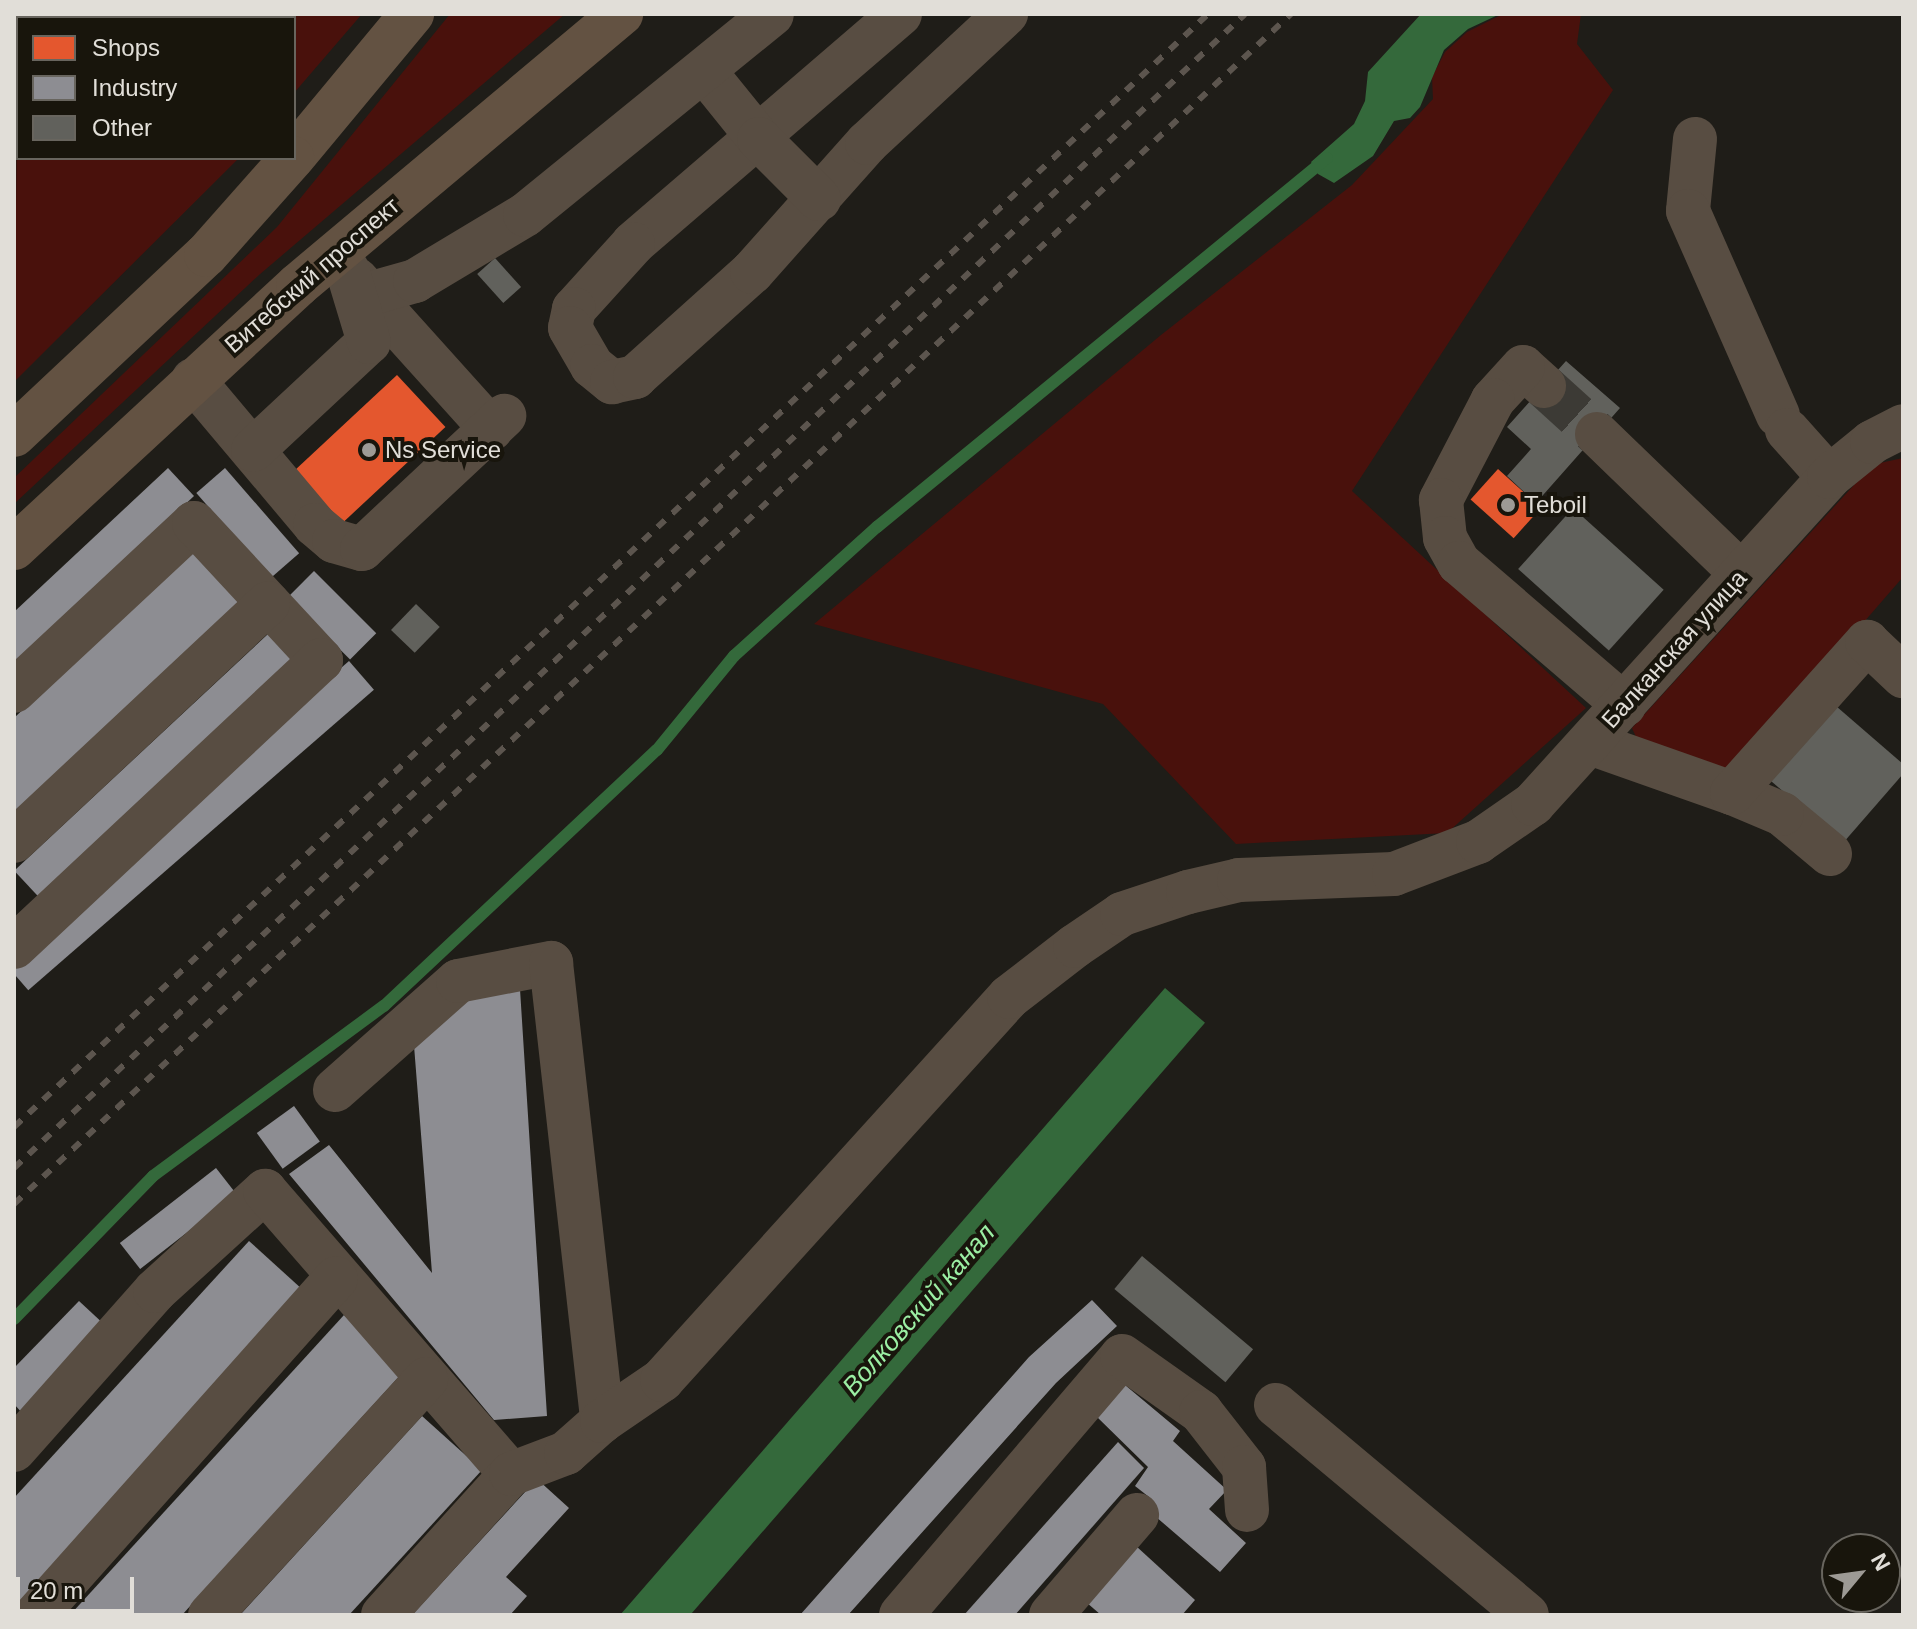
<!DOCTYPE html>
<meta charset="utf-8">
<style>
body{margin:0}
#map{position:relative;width:1917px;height:1629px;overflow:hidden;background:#1f1d18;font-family:Helvetica,sans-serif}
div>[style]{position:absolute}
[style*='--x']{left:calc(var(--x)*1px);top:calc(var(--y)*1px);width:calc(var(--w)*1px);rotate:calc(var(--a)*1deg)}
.green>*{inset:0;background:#49110c}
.water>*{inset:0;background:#34693b;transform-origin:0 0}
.shops>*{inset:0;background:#e4572e;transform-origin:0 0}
.industry>*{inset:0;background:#8d8d92;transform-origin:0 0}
.stream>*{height:12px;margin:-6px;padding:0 6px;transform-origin:6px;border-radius:6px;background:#34693b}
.building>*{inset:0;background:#61615c;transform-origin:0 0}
.minor-tunnel>*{height:44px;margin-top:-22px;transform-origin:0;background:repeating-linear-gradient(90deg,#3c3a35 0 44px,transparent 0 66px)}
.minor>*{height:44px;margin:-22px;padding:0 22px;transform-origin:22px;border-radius:22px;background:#584d42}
.major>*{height:44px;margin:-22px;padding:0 22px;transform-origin:22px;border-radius:22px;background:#635242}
.rail>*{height:6px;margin-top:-3px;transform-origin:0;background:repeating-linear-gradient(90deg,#5c554e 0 10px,transparent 0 20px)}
.dots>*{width:22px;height:22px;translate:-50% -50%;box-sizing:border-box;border:4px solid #18150c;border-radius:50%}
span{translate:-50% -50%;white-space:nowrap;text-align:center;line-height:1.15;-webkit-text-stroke:8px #18150c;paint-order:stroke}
.street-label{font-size:24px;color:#e1ded8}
.poi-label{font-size:24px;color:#e1ded8}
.left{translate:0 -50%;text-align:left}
.water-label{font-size:26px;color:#9beea3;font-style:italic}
.frame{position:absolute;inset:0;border:16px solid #e1ded8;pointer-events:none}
.legend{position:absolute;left:16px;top:16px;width:280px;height:144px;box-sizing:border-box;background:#18150c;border:2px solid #68655e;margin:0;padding:10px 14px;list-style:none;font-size:24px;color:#e1ded8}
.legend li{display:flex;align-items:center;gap:16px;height:40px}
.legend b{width:40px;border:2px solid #68655e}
.north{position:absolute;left:1821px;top:1533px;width:80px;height:80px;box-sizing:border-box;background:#18150c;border:2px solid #68655e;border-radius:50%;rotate:61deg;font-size:22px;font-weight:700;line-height:32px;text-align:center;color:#e1ded8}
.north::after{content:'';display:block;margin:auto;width:28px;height:36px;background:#9d9a95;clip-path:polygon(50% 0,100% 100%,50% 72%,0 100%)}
.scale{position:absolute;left:16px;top:1577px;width:118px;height:36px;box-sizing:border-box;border:4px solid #e1ded8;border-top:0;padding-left:10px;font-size:24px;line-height:28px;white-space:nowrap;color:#e1ded8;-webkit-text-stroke:6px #18150c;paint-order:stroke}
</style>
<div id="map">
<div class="green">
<i style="clip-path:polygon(38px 14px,362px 14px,294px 93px,294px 18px,34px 18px)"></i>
<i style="clip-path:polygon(450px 14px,565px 14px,259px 275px,14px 504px,14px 478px,277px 227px)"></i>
<i style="clip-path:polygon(1503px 14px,1581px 14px,1577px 44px,1613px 90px,1352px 491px,1586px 708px,1447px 833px,1236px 844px,1103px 704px,814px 624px,1161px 335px,1352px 185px,1433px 99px,1432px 77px,1445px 52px,1467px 32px)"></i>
<i style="clip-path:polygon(18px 33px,18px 158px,239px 158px,14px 382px)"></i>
<i style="clip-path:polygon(1903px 458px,1903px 577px,1738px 767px,1727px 774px,1636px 737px,1632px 728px,1865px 473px,1880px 463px)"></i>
</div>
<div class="water">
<i style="clip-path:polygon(1421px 14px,1500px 14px,1468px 29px,1444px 50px,1420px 107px,1410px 118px,1394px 121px,1373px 156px,1334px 183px,1318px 174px,1311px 162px,1354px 124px,1365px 101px,1368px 72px)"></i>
<i style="left:1165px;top:988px;width:53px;height:830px;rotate:41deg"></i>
</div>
<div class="shops">
<i style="left:397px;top:375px;width:71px;height:143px;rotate:47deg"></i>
<i style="left:1498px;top:469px;width:58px;height:41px;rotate:42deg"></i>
</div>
<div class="industry">
<i style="clip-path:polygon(168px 468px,194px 496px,14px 665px,14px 612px)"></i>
<i style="left:225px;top:468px;width:113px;height:38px;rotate:49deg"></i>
<i style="clip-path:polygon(192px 551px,242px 605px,14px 819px,14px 718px)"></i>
<i style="left:314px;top:571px;width:88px;height:37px;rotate:45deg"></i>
<i style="left:268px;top:634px;width:37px;height:347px;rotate:47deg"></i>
<i style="left:349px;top:661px;width:38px;height:458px;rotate:49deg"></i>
<i style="clip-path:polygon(520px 989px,547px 1416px,494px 1420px,289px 1174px,329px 1145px,432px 1273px,413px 1033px,470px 995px)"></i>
<i style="left:294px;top:1106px;width:44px;height:46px;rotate:54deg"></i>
<i style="left:216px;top:1168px;width:33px;height:122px;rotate:52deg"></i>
<i style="clip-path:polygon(249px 1241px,303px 1290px,14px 1615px,14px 1498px)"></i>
<i style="clip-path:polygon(1092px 1300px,1117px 1326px,1056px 1383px,848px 1615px,800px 1615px,1029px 1357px)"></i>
<i style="clip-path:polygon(79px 1301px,107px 1327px,23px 1414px,14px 1404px,14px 1368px)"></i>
<i style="clip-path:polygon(344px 1315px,405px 1370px,182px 1615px,70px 1615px)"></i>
<i style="clip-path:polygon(1125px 1385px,1180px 1431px,1173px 1441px,1227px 1490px,1209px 1509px,1246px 1543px,1220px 1572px,1141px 1504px,1149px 1497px,1135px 1486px,1148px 1467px,1096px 1416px)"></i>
<i style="clip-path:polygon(422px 1416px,482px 1470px,349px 1615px,240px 1615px)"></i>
<i style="clip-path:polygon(1118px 1442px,1144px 1468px,1015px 1615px,964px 1615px)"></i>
<i style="clip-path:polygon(537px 1479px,569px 1508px,506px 1577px,527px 1596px,510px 1615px,412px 1615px)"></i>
<i style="clip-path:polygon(1136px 1546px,1195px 1600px,1182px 1615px,1101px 1615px,1086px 1602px)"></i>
</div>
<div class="stream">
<i style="--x:14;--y:1319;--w:199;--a:-45.8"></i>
<i style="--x:153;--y:1176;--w:287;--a:-36.4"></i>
<i style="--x:384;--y:1006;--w:374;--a:-43.2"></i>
<i style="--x:657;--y:750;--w:122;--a:-50.7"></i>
<i style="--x:734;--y:656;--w:193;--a:-42.1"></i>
<i style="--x:877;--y:527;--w:582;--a:-39.35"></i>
</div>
<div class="building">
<i style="left:495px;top:258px;width:39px;height:24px;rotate:48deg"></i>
<i style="clip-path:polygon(1566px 361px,1620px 408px,1536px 503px,1507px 476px,1531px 449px,1507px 427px)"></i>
<i style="left:1573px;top:508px;width:122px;height:82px;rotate:42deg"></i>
<i style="left:416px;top:604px;width:33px;height:36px;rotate:44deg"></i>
<i style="clip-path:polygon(1829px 700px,1903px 764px,1903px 774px,1843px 843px,1764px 775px)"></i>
<i style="left:1142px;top:1256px;width:145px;height:43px;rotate:40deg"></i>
</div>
<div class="minor-tunnel">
<i style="--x:1544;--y:386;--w:72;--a:42.2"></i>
</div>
<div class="minor">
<i style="--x:900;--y:14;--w:352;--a:139.3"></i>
<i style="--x:633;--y:244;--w:88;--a:132.2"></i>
<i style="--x:574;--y:309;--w:19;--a:102"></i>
<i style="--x:570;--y:328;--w:44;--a:59.9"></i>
<i style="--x:592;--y:366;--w:26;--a:39"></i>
<i style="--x:612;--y:382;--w:24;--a:-12"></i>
<i style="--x:635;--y:377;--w:157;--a:-41.9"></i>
<i style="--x:752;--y:272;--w:173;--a:-48.3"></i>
<i style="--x:867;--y:143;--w:190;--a:-42.9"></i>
<i style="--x:705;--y:72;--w:86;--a:51.1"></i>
<i style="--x:759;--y:139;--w:85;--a:45"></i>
<i style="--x:1695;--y:139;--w:72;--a:95.6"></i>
<i style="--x:1688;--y:211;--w:223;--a:66.2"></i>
<i style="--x:356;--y:279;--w:202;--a:48"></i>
<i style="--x:369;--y:294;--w:48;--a:-15.8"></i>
<i style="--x:415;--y:281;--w:128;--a:-31"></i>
<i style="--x:525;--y:215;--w:318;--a:-39.1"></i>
<i style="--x:193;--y:380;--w:189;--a:49.9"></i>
<i style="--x:315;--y:525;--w:25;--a:40"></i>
<i style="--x:334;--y:541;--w:29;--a:16"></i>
<i style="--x:362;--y:549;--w:195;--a:-43.1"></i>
<i style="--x:1544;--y:386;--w:28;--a:-138"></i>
<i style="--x:1523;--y:367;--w:45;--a:132.3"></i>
<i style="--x:1493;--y:400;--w:113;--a:117.5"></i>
<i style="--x:1441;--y:500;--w:38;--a:84"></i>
<i style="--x:1445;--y:538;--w:29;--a:61"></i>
<i style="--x:1459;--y:563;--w:218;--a:40.7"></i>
<i style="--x:1787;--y:430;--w:63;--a:48.2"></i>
<i style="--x:1597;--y:434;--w:200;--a:44"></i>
<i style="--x:253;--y:450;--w:158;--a:-43"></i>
<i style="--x:369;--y:342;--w:76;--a:-106.8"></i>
<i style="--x:14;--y:691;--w:246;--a:-43"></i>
<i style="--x:194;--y:523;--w:187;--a:47.2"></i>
<i style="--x:321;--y:660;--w:420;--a:136.9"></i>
<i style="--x:1590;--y:743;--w:151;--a:19.4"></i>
<i style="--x:14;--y:841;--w:348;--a:-43.1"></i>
<i style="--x:1830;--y:854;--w:62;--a:-140.2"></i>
<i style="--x:1782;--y:814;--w:54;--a:-157.2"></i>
<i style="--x:1732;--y:793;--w:203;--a:-48.2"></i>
<i style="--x:1867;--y:642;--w:50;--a:43.4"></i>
<i style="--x:335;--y:1090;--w:164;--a:-41.5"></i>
<i style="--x:458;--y:981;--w:95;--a:-11"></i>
<i style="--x:551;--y:963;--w:461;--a:83.6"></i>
<i style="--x:1276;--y:1405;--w:327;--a:39.9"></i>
<i style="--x:14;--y:1450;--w:213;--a:-48.4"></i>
<i style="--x:155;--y:1291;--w:149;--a:-42.3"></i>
<i style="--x:265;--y:1191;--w:375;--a:49"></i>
<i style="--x:36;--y:1615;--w:451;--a:-48.3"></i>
<i style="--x:210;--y:1615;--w:320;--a:-47.5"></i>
<i style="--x:383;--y:1615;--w:190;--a:-47.8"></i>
<i style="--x:511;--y:1474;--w:59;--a:-20.9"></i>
<i style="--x:566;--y:1453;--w:48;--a:-41.6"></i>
<i style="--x:602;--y:1421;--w:73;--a:-34.3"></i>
<i style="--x:662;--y:1380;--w:517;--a:-47.82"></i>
<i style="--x:1009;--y:997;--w:83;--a:-37.7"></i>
<i style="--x:1075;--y:946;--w:57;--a:-34.2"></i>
<i style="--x:1122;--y:914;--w:70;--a:-18.4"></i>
<i style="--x:1188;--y:892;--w:52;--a:-13.2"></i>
<i style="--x:1239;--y:880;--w:155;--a:-2.2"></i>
<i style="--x:1394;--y:874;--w:90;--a:-20.9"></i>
<i style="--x:1478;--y:842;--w:67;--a:-34.6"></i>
<i style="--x:1533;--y:804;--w:441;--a:-47.8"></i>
<i style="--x:1829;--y:477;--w:55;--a:-39.1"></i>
<i style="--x:1872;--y:442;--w:35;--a:-27"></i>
<i style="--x:901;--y:1615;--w:340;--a:-49.5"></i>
<i style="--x:1122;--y:1356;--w:97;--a:35.3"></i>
<i style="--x:1201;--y:1412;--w:70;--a:52"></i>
<i style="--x:1244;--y:1467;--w:43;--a:86"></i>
<i style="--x:1051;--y:1615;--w:132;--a:-49.3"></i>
</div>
<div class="major">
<i style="--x:294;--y:156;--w:185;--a:-50.3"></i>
<i style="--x:14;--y:435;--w:263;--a:-43.2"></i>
<i style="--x:206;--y:255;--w:130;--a:-48.4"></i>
<i style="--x:14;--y:548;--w:387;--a:-42.8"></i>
<i style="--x:298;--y:285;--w:422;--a:-40"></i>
</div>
<div class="rail">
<i style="--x:14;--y:1127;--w:1632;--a:-42.99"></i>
<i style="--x:14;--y:1168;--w:1687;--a:-43.15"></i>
<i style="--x:14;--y:1204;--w:1746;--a:-42.98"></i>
</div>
<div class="dots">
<i style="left:369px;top:450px;background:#9d9a95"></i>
<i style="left:1508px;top:505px;background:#9d9a95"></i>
</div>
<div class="street-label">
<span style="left:312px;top:275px;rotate:-41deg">Витебский проспект</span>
<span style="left:1674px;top:649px;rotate:-48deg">Балканская улица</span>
</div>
<div class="poi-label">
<span class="left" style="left:385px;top:450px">Ns Service</span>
<span class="left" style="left:1524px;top:505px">Teboil</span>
</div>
<div class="water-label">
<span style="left:919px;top:1310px;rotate:-49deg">Волковский канал</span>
</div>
<div class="frame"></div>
<ul class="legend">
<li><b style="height:22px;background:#e4572e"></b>Shops</li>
<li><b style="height:22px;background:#8d8d92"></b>Industry</li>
<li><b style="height:22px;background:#61615c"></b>Other</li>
</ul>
<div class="north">N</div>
<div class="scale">20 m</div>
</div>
